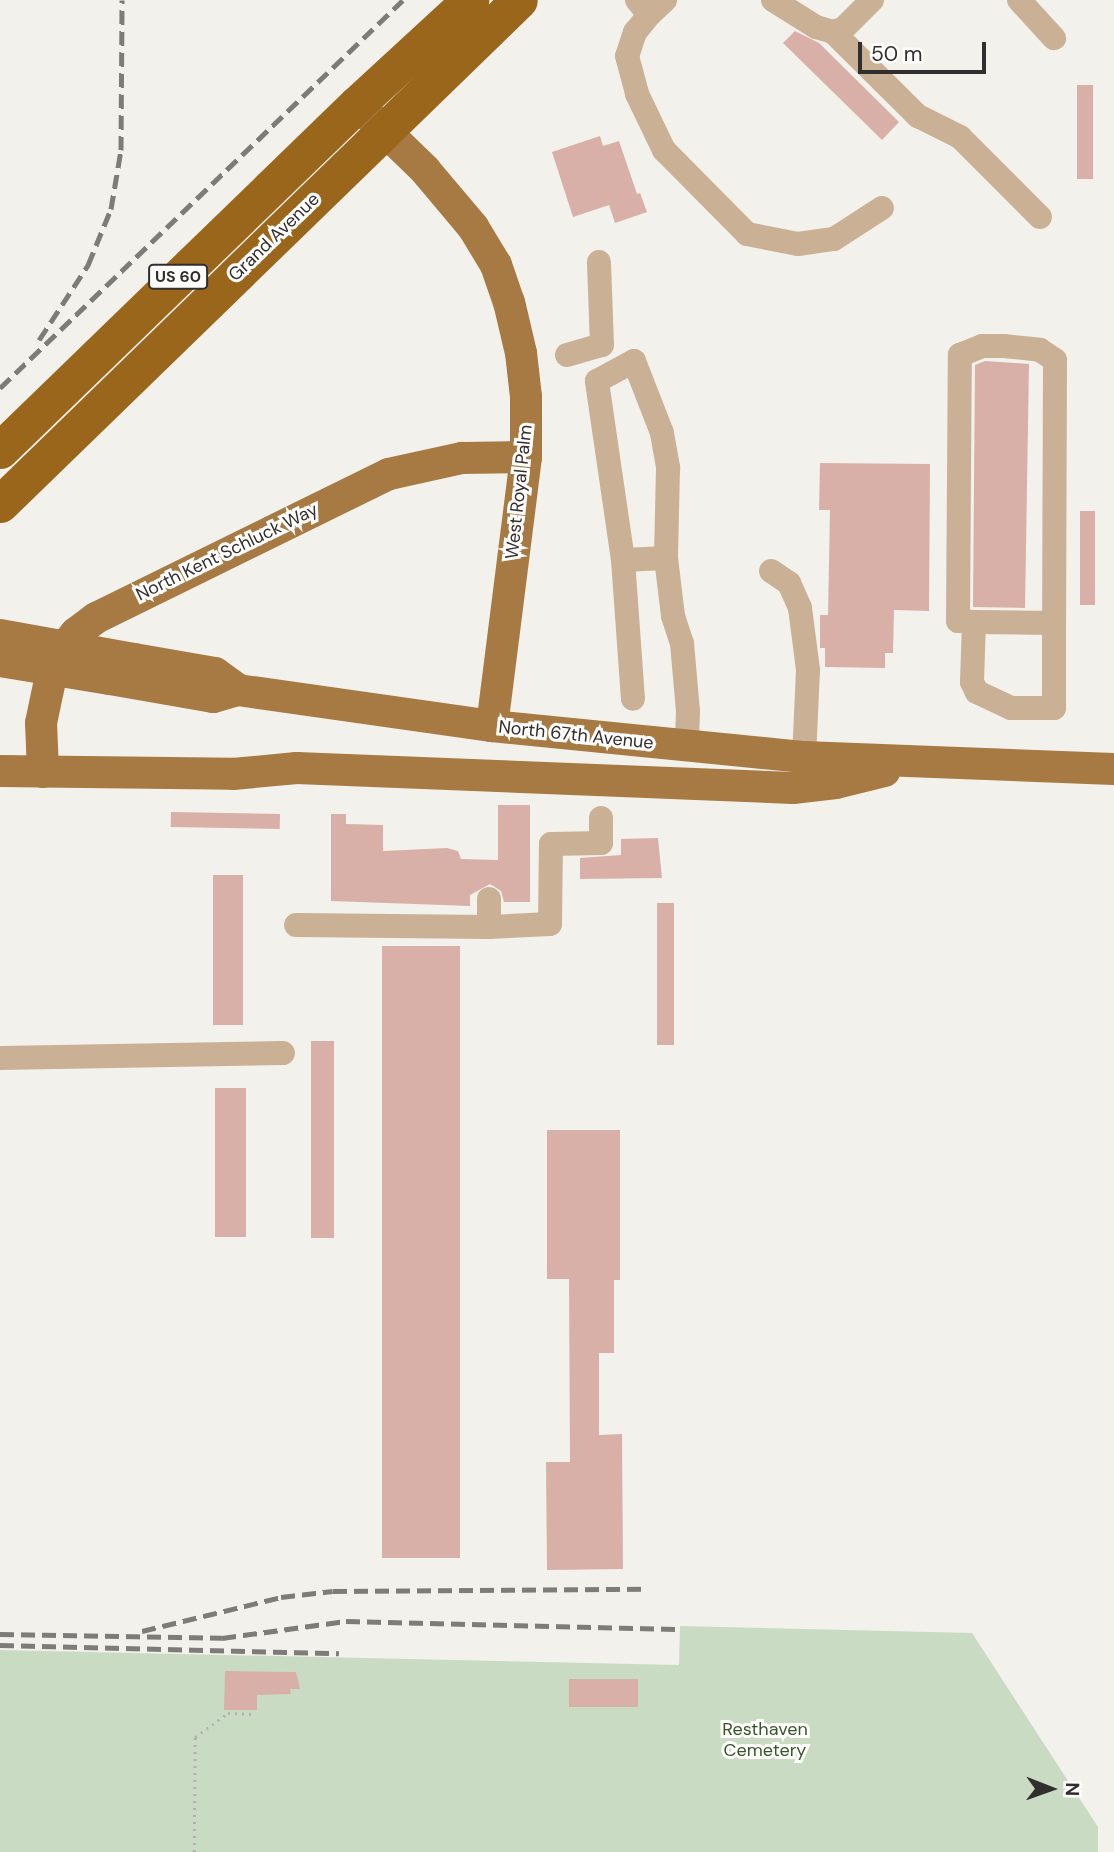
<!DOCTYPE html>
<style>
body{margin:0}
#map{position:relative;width:1114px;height:1852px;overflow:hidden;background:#f3f1eb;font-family:"DM Sans",sans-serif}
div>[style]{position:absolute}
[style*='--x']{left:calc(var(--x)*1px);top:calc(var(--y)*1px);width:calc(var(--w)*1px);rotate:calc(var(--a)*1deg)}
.green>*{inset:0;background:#cadbc4}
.building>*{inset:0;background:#d8b0a8;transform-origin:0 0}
.path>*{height:2.5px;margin-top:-1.25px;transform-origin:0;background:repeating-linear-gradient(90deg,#b3b1ad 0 2px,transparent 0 7px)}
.minor>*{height:24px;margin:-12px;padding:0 12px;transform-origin:12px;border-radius:12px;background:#cab195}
.major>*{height:32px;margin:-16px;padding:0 16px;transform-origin:16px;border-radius:16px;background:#a67a42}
.highway>*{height:37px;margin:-18.5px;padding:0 18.5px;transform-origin:18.5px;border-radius:18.5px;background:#99661b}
.rail>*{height:5px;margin-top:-2.5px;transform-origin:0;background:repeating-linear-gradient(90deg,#7e7c79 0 14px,transparent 0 21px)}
.major-bridge>*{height:32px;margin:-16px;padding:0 16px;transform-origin:16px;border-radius:16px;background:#a67a42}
span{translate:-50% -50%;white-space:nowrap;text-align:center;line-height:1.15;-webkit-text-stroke:6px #fffefd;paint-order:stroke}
.shield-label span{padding:2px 5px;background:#fffefd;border:2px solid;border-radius:5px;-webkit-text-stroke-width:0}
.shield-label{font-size:16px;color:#302f2d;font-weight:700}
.street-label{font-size:18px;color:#302f2d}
.park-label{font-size:18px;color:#365529}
.north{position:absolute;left:1016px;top:1754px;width:70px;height:70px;-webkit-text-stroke:5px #fffefd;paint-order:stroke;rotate:91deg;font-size:19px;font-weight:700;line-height:28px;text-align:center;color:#302f2d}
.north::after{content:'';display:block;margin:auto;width:24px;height:32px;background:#302f2d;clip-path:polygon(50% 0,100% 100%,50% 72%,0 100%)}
.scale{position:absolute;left:858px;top:42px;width:128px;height:32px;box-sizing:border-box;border:4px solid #302f2d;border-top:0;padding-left:9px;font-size:21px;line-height:24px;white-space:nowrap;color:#302f2d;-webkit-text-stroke:5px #fffefd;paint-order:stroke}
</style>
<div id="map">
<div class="green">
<i style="clip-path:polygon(680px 1626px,972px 1633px,1098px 1827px,1098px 1852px,0 1852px,0 1650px,679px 1665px)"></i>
</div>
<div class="building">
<i style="clip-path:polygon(795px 31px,819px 43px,899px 122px,882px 140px,783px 43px)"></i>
<i style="left:1077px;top:85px;width:16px;height:94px"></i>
<i style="clip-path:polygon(600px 136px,603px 146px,619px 141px,637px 194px,640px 193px,647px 212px,615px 223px,609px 205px,573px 217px,552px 152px)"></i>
<i style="clip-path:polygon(985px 361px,1029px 364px,1025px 608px,973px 607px,975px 365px)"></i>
<i style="clip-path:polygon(820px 463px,930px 464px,929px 611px,894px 610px,893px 653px,885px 653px,885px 668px,825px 667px,825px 648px,820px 648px,820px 615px,828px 615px,830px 510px,819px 510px)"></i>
<i style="left:1080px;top:511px;width:15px;height:94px"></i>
<i style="clip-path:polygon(498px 805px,530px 805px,530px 902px,504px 902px,501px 891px,490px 884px,470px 895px,470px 906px,331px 901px,331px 814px,346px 814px,346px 824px,383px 825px,383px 851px,447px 848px,458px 851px,461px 859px,498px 860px)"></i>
<i style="left:171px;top:812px;width:109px;height:15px;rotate:1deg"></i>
<i style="clip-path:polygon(658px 838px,662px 878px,580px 879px,580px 858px,621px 855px,621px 839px)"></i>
<i style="left:213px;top:875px;width:30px;height:150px"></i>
<i style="left:657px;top:903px;width:17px;height:142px"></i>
<i style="left:382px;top:946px;width:78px;height:612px"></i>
<i style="left:311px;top:1041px;width:23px;height:197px"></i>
<i style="left:215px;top:1088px;width:31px;height:149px"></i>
<i style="clip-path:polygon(547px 1130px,620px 1130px,620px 1280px,614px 1280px,614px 1353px,599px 1353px,599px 1435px,622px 1434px,623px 1569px,547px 1570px,546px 1462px,570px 1462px,569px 1279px,547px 1279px)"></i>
<i style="clip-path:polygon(225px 1671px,296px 1672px,300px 1689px,290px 1689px,291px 1694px,257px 1695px,257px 1710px,224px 1710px)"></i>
<i style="left:569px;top:1679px;width:69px;height:28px"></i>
</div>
<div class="path">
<i style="--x:194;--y:1852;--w:115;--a:-89.5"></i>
<i style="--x:195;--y:1737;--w:41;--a:-36"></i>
<i style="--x:228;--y:1713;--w:26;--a:2"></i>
</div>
<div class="minor">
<i style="--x:637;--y:0;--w:19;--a:51"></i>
<i style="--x:649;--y:15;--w:22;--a:129"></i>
<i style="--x:635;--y:32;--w:25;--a:108"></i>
<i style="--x:627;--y:56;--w:39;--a:75"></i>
<i style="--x:637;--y:94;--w:62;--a:64.3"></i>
<i style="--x:664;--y:150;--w:118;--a:45.3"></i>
<i style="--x:747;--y:234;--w:52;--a:11.1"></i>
<i style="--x:798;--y:244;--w:36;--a:-8"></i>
<i style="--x:834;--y:239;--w:57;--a:-32.9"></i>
<i style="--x:773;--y:0;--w:51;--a:32.1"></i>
<i style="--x:816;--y:27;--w:18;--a:16"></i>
<i style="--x:833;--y:32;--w:10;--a:-17"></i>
<i style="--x:843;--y:29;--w:41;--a:-45"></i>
<i style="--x:1019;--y:0;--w:52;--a:47.4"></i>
<i style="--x:649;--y:15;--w:22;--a:-43"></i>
<i style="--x:833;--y:32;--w:120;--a:44.7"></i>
<i style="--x:918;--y:116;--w:47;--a:26.6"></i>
<i style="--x:960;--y:137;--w:113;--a:45"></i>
<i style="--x:567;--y:355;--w:36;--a:-16"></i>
<i style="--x:602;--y:345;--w:83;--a:-92.1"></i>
<i style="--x:666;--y:558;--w:43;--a:177.3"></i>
<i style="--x:623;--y:560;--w:181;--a:-98.3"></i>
<i style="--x:597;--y:381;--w:42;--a:-28.4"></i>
<i style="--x:634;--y:361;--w:77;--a:68.7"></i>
<i style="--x:662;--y:433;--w:36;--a:80"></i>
<i style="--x:668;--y:468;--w:90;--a:91.3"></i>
<i style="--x:666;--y:558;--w:58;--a:83.1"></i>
<i style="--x:673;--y:616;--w:28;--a:72"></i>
<i style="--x:682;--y:643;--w:68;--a:85"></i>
<i style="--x:688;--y:711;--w:35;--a:92"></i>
<i style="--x:623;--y:560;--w:139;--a:85.9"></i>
<i style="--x:771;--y:571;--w:22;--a:34"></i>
<i style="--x:789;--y:583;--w:27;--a:66"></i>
<i style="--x:800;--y:608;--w:63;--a:82.6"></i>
<i style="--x:808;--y:670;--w:87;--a:92.6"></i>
<i style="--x:974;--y:622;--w:16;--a:-176"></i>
<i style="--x:958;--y:621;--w:266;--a:-89.6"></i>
<i style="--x:960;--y:355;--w:24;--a:-22"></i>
<i style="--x:982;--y:346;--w:22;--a:0"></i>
<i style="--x:1004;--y:346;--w:36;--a:6"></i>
<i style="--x:1040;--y:350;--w:18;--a:34"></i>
<i style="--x:1055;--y:360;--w:263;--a:90.2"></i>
<i style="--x:974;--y:622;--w:80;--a:0.7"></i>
<i style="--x:1054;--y:623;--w:85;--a:90"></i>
<i style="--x:1054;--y:708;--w:43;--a:180"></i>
<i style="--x:1011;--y:708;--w:38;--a:-155"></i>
<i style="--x:977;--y:692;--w:11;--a:-117"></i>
<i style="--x:972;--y:682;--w:60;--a:-88.1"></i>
<i style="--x:296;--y:925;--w:193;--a:0.6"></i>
<i style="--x:489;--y:927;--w:28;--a:-90"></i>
<i style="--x:489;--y:927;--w:61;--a:-2.8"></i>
<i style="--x:550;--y:924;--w:80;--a:-89.3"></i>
<i style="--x:551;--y:844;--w:50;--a:-1.1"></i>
<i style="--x:601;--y:843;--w:25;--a:-90"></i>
<i style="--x:0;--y:1058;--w:283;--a:-1"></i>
</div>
<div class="major">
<i style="--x:357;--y:104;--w:95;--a:44.1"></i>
<i style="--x:425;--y:170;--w:75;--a:49.9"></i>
<i style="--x:473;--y:227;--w:44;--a:58.8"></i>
<i style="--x:496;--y:265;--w:39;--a:71"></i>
<i style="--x:509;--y:302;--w:52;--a:76.8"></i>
<i style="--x:521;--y:353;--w:44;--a:83.5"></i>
<i style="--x:526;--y:397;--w:60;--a:90"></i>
<i style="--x:526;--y:457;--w:271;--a:97.2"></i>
<i style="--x:134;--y:659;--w:82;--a:9.8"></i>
<i style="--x:215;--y:673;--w:29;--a:36"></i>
<i style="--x:110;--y:679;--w:105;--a:9.9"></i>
<i style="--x:213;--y:697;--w:26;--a:-16"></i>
<i style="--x:238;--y:690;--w:257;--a:8.1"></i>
<i style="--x:492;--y:726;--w:314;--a:5.7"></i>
<i style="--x:804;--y:757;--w:310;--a:2.2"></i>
<i style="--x:0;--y:771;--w:233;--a:0.7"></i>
<i style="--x:233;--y:774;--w:64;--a:-5.4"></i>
<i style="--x:297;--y:768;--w:496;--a:2.3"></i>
<i style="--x:793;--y:788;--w:43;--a:-6.6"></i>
<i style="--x:836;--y:783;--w:50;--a:-13.8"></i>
<i style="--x:43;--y:772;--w:49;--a:-92.3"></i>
<i style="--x:41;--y:723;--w:53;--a:-78.1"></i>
<i style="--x:52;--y:671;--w:21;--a:-65"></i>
<i style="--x:61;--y:652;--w:24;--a:-52"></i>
<i style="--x:76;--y:633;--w:25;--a:-37"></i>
<i style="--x:96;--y:618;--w:326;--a:-26.2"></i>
<i style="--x:389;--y:474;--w:75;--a:-12.4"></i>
<i style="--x:462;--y:458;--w:64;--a:-0.9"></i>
</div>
<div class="highway">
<i style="--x:0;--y:450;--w:497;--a:-44.1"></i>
<i style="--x:357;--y:104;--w:154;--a:-42.6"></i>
<i style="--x:0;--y:504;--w:723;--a:-44.16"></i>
</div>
<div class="rail">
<i style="--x:39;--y:340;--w:90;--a:-56.8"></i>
<i style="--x:88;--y:265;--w:61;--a:-67.7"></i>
<i style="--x:111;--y:209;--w:60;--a:-80.4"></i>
<i style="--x:121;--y:150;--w:150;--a:-89.6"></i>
<i style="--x:0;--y:388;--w:559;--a:-43.91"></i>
<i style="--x:142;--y:1631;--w:143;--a:-13.7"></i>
<i style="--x:281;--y:1597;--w:52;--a:-6.6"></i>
<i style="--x:333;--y:1591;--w:313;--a:-0.4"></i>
<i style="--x:0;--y:1634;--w:222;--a:1"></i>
<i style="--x:222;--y:1638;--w:125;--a:-7.8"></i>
<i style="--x:346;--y:1621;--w:330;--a:1.4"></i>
<i style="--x:0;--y:1645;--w:339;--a:1.4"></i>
</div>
<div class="major-bridge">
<i style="--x:0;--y:635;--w:136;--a:10.2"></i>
<i style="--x:0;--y:661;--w:111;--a:9.3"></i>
</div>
<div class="shield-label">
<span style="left:178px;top:277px">US 60</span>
</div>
<div class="street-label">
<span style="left:274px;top:237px;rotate:-44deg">Grand Avenue</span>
<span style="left:519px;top:492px;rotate:-84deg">West Royal Palm</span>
<span style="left:227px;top:552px;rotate:-26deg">North Kent Schluck Way</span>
<span style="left:576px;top:735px;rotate:6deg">North 67th Avenue</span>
</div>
<div class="park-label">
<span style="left:765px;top:1740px">Resthaven<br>Cemetery</span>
</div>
<div class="north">N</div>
<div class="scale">50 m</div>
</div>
